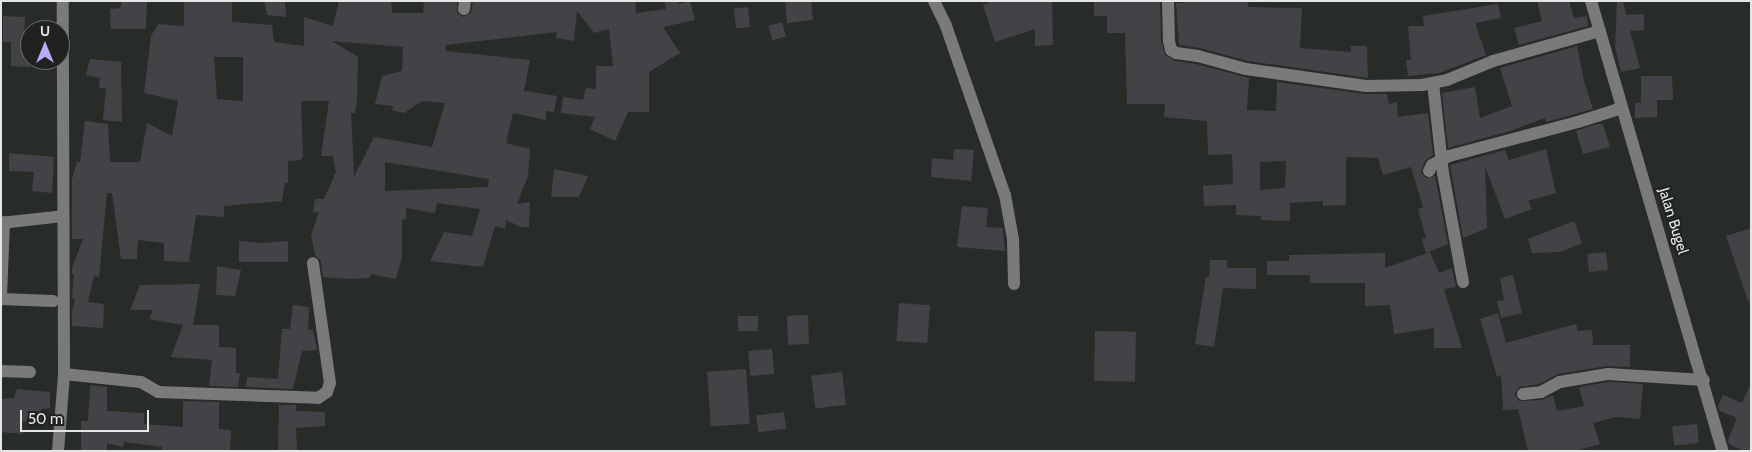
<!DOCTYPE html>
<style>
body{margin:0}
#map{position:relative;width:1752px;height:452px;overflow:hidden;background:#282c28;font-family:Cabin,sans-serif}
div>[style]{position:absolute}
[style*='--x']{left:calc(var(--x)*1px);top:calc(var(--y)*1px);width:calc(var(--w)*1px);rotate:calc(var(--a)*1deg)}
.building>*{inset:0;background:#434247;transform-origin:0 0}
.minor>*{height:12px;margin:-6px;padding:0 6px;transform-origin:6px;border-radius:6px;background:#797a79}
span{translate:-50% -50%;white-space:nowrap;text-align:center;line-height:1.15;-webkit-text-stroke:4px #1f221f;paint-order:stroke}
.street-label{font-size:15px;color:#e5e7e5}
.frame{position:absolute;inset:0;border:2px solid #e5e7e5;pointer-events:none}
.north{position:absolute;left:20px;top:20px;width:50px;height:50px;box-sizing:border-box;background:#1f221f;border:1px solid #6e716e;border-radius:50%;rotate:0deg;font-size:14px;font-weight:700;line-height:20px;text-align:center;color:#e5e7e5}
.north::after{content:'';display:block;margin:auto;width:18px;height:22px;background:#b9abf7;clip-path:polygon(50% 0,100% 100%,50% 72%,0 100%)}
.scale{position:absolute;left:20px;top:410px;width:129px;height:22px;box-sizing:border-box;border:2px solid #e5e7e5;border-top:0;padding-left:6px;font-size:15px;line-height:18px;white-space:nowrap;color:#e5e7e5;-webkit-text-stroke:4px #1f221f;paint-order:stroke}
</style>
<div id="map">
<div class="building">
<i style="clip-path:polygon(122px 1px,147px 1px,146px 29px,111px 29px,110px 9px,120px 8px)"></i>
<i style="clip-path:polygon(evenodd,184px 1px,232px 1px,232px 22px,272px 25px,274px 42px,304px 46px,304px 17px,333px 26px,339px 1px,391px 1px,392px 13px,423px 13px,424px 1px,457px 1px,457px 13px,463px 17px,471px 13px,473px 1px,635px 1px,636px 13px,666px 9px,664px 1px,678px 1px,679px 4px,690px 1px,695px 20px,663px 27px,680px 53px,649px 72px,649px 112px,628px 112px,615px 141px,590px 129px,595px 117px,561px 113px,563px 97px,583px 100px,586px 88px,596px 89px,596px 66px,613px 66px,609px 29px,594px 33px,577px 11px,574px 41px,556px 38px,557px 32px,446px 45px,446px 51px,530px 60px,524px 91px,557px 96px,554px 112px,546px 111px,546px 120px,513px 113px,506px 143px,530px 149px,528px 176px,517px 204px,530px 202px,529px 227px,521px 227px,506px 220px,505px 229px,495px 226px,483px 267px,430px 261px,444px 232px,472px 236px,480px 209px,437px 203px,435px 213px,406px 208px,406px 219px,402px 220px,402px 257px,396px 279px,371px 274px,370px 278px,348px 279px,323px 277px,321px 261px,315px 255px,311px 235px,319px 212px,313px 213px,315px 199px,324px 199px,336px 172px,333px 156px,321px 156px,329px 101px,301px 101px,303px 157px,301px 160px,288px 161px,288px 183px,285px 183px,282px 201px,224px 206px,224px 217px,196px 215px,189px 262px,164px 261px,164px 243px,138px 240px,137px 259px,121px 259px,112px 193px,107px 193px,99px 277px,94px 276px,88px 302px,104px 304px,103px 328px,72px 326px,72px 312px,75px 299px,72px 298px,74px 274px,72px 274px,72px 268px,83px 239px,72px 239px,72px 179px,77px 162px,80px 162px,85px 121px,108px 124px,110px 162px,140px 162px,147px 123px,172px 136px,178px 101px,144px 93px,151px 36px,158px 24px,184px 26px,184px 1px,332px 41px,403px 47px,402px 71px,382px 76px,375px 104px,393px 106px,392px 110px,404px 113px,422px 101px,445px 103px,432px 147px,374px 137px,354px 177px,351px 113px,355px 113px,357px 101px,358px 57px,332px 41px,184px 1px,214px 57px,243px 57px,243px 101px,217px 99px,214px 57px,184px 1px,385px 162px,489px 179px,488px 187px,385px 191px,385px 162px)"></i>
<i style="clip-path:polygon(264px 1px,285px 1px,286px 17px,267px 15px)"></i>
<i style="clip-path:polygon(785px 1px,811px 1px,813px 20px,787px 23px)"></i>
<i style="clip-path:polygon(993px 1px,1052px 1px,1053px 45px,1035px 46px,1035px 29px,995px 42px,983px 5px)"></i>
<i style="clip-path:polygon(evenodd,1094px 1px,1160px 2px,1161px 41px,1165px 55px,1175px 61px,1196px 64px,1249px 78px,1247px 110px,1276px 111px,1277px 82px,1365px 94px,1387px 94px,1389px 104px,1397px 102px,1398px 117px,1428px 113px,1433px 155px,1425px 161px,1421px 172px,1426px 178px,1435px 176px,1448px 244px,1426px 253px,1422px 239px,1426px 238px,1418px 209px,1423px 207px,1411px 167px,1383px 175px,1378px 158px,1346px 157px,1346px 205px,1323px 206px,1323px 201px,1290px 203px,1290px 221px,1261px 220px,1261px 216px,1236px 215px,1236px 205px,1204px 206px,1203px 186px,1233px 184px,1232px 154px,1208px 155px,1207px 121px,1164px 117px,1165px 104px,1127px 104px,1125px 33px,1107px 33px,1107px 16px,1094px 16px,1094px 1px,1286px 161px,1285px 188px,1260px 190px,1260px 162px,1286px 161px)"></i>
<i style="clip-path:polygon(1185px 1px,1248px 1px,1248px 7px,1302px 8px,1300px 48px,1351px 52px,1351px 46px,1367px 46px,1368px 78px,1248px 61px,1200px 48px,1179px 45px,1176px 3px,1185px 3px)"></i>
<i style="clip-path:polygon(1537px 1px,1569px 1px,1574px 18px,1587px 16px,1588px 26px,1519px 45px,1514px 28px,1542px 21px)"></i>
<i style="clip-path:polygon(1617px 1px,1623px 1px,1626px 15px,1644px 14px,1644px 30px,1630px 31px,1640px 68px,1621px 72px,1615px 47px)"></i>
<i style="clip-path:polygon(1498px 4px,1501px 18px,1475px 23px,1486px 55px,1439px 73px,1408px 76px,1406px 60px,1411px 60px,1408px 26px,1424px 26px,1423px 16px)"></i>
<i style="left:748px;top:7px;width:20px;height:14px;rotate:84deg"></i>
<i style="clip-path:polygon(3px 16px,25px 17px,24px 43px,30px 43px,30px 67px,11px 66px,11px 42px,3px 42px)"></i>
<i style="left:782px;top:22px;width:15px;height:14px;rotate:74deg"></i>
<i style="clip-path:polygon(1577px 46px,1584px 81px,1593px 109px,1546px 122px,1545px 118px,1510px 131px,1448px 148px,1442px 93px,1475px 87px,1480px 118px,1512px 106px,1500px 68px)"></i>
<i style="clip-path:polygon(90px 59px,121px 62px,122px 122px,103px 120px,106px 88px,99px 88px,100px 78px,86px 75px)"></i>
<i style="clip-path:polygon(1641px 76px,1672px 76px,1673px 100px,1657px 100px,1657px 117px,1635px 118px,1635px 103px,1641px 103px)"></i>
<i style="clip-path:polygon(1597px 124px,1603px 124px,1610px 147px,1583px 154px,1576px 131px)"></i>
<i style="clip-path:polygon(954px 149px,974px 150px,971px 181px,931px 177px,932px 158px,953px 160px)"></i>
<i style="clip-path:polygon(1546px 149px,1556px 193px,1528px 201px,1532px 209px,1505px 219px,1485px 166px,1487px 228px,1463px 238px,1450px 165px,1505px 150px,1509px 160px)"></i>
<i style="clip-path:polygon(9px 153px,54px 157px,52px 193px,32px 191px,34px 172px,9px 171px)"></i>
<i style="clip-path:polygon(554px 169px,588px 176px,579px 197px,551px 197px)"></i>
<i style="clip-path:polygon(962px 206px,988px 208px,986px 227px,1003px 228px,1005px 251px,957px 247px)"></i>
<i style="clip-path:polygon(1574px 221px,1582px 243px,1560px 252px,1532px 253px,1528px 239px)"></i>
<i style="clip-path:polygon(1751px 228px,1751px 301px,1748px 301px,1726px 236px)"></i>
<i style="clip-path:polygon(239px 241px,260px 243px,288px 241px,288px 262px,239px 262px)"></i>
<i style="clip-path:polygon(1430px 252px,1439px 273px,1452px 268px,1456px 287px,1444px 289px,1462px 348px,1434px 348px,1434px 328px,1394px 334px,1390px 305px,1365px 306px,1365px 283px,1310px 283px,1310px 275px,1267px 275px,1267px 261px,1289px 261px,1289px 255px,1385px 253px,1385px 268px)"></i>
<i style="left:1606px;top:252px;width:18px;height:19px;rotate:84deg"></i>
<i style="clip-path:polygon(1210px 260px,1227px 260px,1227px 268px,1256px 268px,1256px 289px,1223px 288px,1214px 347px,1195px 344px,1206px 277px,1209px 277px)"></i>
<i style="clip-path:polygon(217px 266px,241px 270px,235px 296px,216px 295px)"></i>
<i style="clip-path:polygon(1513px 275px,1522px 313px,1501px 318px,1497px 301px,1504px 300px,1500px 278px)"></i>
<i style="clip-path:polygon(200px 284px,193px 325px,219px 325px,219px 347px,236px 348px,236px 373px,240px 373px,238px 387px,209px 386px,212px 360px,171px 357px,183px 325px,149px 319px,153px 310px,130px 310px,140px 285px)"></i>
<i style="left:899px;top:303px;width:31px;height:38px;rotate:4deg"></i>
<i style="clip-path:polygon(293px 305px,309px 307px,308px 330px,313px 330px,317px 350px,302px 351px,293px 389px,246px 387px,247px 377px,278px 379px,282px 329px,290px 329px)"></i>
<i style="clip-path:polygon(1498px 313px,1506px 343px,1576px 324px,1578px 331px,1592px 330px,1593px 345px,1630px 345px,1630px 367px,1607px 366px,1558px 374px,1539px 384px,1519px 387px,1515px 394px,1519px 401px,1542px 400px,1553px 395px,1557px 411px,1584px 406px,1579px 387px,1608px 382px,1643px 384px,1640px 419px,1616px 417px,1593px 423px,1600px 444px,1575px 451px,1528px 451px,1518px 409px,1503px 410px,1501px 375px,1497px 377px,1480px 319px)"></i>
<i style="left:808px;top:315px;width:29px;height:21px;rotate:88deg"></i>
<i style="left:758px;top:316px;width:15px;height:20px;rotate:90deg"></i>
<i style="left:1095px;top:331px;width:41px;height:50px;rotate:1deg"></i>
<i style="left:772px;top:349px;width:25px;height:24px;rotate:85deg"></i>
<i style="left:746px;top:369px;width:55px;height:39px;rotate:86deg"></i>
<i style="left:842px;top:372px;width:33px;height:31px;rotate:83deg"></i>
<i style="clip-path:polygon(90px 385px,107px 387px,107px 411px,144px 413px,144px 424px,183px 427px,183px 401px,219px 402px,219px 429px,231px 430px,230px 451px,162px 450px,162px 447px,124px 442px,123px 447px,107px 443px,107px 451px,81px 451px,81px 421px,88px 421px)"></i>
<i style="clip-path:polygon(1750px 385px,1751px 451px,1744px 451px,1729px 444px,1728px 440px,1737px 418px,1720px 411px,1718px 406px,1723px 395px,1742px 403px)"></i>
<i style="clip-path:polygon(17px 389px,50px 392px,50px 408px,41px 409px,41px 424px,22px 421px,23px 434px,1px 432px,1px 399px,14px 398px)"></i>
<i style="clip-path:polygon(279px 405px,296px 405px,296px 411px,325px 412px,325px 426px,296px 428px,297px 451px,278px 451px)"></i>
<i style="left:784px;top:412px;width:17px;height:28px;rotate:83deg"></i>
<i style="left:1697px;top:424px;width:19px;height:25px;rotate:84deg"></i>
</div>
<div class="minor">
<i style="--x:934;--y:1;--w:28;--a:64"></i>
<i style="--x:946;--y:26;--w:179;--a:70.8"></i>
<i style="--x:1005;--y:195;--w:45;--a:79.7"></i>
<i style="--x:1013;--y:239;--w:45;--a:88.7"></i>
<i style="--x:1168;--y:1;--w:40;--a:88.6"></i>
<i style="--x:1169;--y:41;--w:9;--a:77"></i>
<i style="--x:1171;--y:50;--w:6;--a:31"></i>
<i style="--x:1176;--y:53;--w:22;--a:8"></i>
<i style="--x:1198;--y:56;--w:50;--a:15.2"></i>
<i style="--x:1246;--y:69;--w:121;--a:8.1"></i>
<i style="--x:1366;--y:86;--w:56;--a:-1"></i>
<i style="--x:1422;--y:85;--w:25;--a:-11"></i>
<i style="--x:1447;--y:80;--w:50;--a:-22.4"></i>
<i style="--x:1493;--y:61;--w:111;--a:-15.7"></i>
<i style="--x:1591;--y:1;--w:469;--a:73.7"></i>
<i style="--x:464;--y:9;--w:8;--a:-83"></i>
<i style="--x:1433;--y:83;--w:91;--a:83.7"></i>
<i style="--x:1443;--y:173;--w:111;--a:79.6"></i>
<i style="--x:1429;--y:171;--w:7;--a:-63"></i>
<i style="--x:1432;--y:165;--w:19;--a:-28"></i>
<i style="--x:1449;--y:156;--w:133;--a:-14.8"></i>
<i style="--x:1578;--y:122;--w:46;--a:-17.7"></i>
<i style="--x:1;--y:223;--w:62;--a:-6.4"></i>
<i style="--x:1;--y:297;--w:75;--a:-87.7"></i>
<i style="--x:1;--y:299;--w:52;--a:2.2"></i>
<i style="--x:1;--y:371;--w:29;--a:2"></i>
<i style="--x:64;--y:374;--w:77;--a:5.9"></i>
<i style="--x:141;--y:382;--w:20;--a:30"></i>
<i style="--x:158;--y:392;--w:160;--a:2.1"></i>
<i style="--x:318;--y:398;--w:11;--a:-34"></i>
<i style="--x:327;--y:392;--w:9;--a:-72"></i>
<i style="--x:330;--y:383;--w:121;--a:-98.1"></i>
<i style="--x:1523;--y:394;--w:18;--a:-6"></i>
<i style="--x:1541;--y:392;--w:21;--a:-28"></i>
<i style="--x:1560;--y:382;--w:49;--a:-9.5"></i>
<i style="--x:1608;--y:374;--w:96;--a:3.6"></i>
<i style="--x:58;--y:451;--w:77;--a:-85.5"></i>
<i style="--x:64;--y:374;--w:373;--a:-90.2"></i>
</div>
<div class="street-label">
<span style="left:1673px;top:221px;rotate:73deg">Jalan Bugel</span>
</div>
<div class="frame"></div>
<div class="north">U</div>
<div class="scale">50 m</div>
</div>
